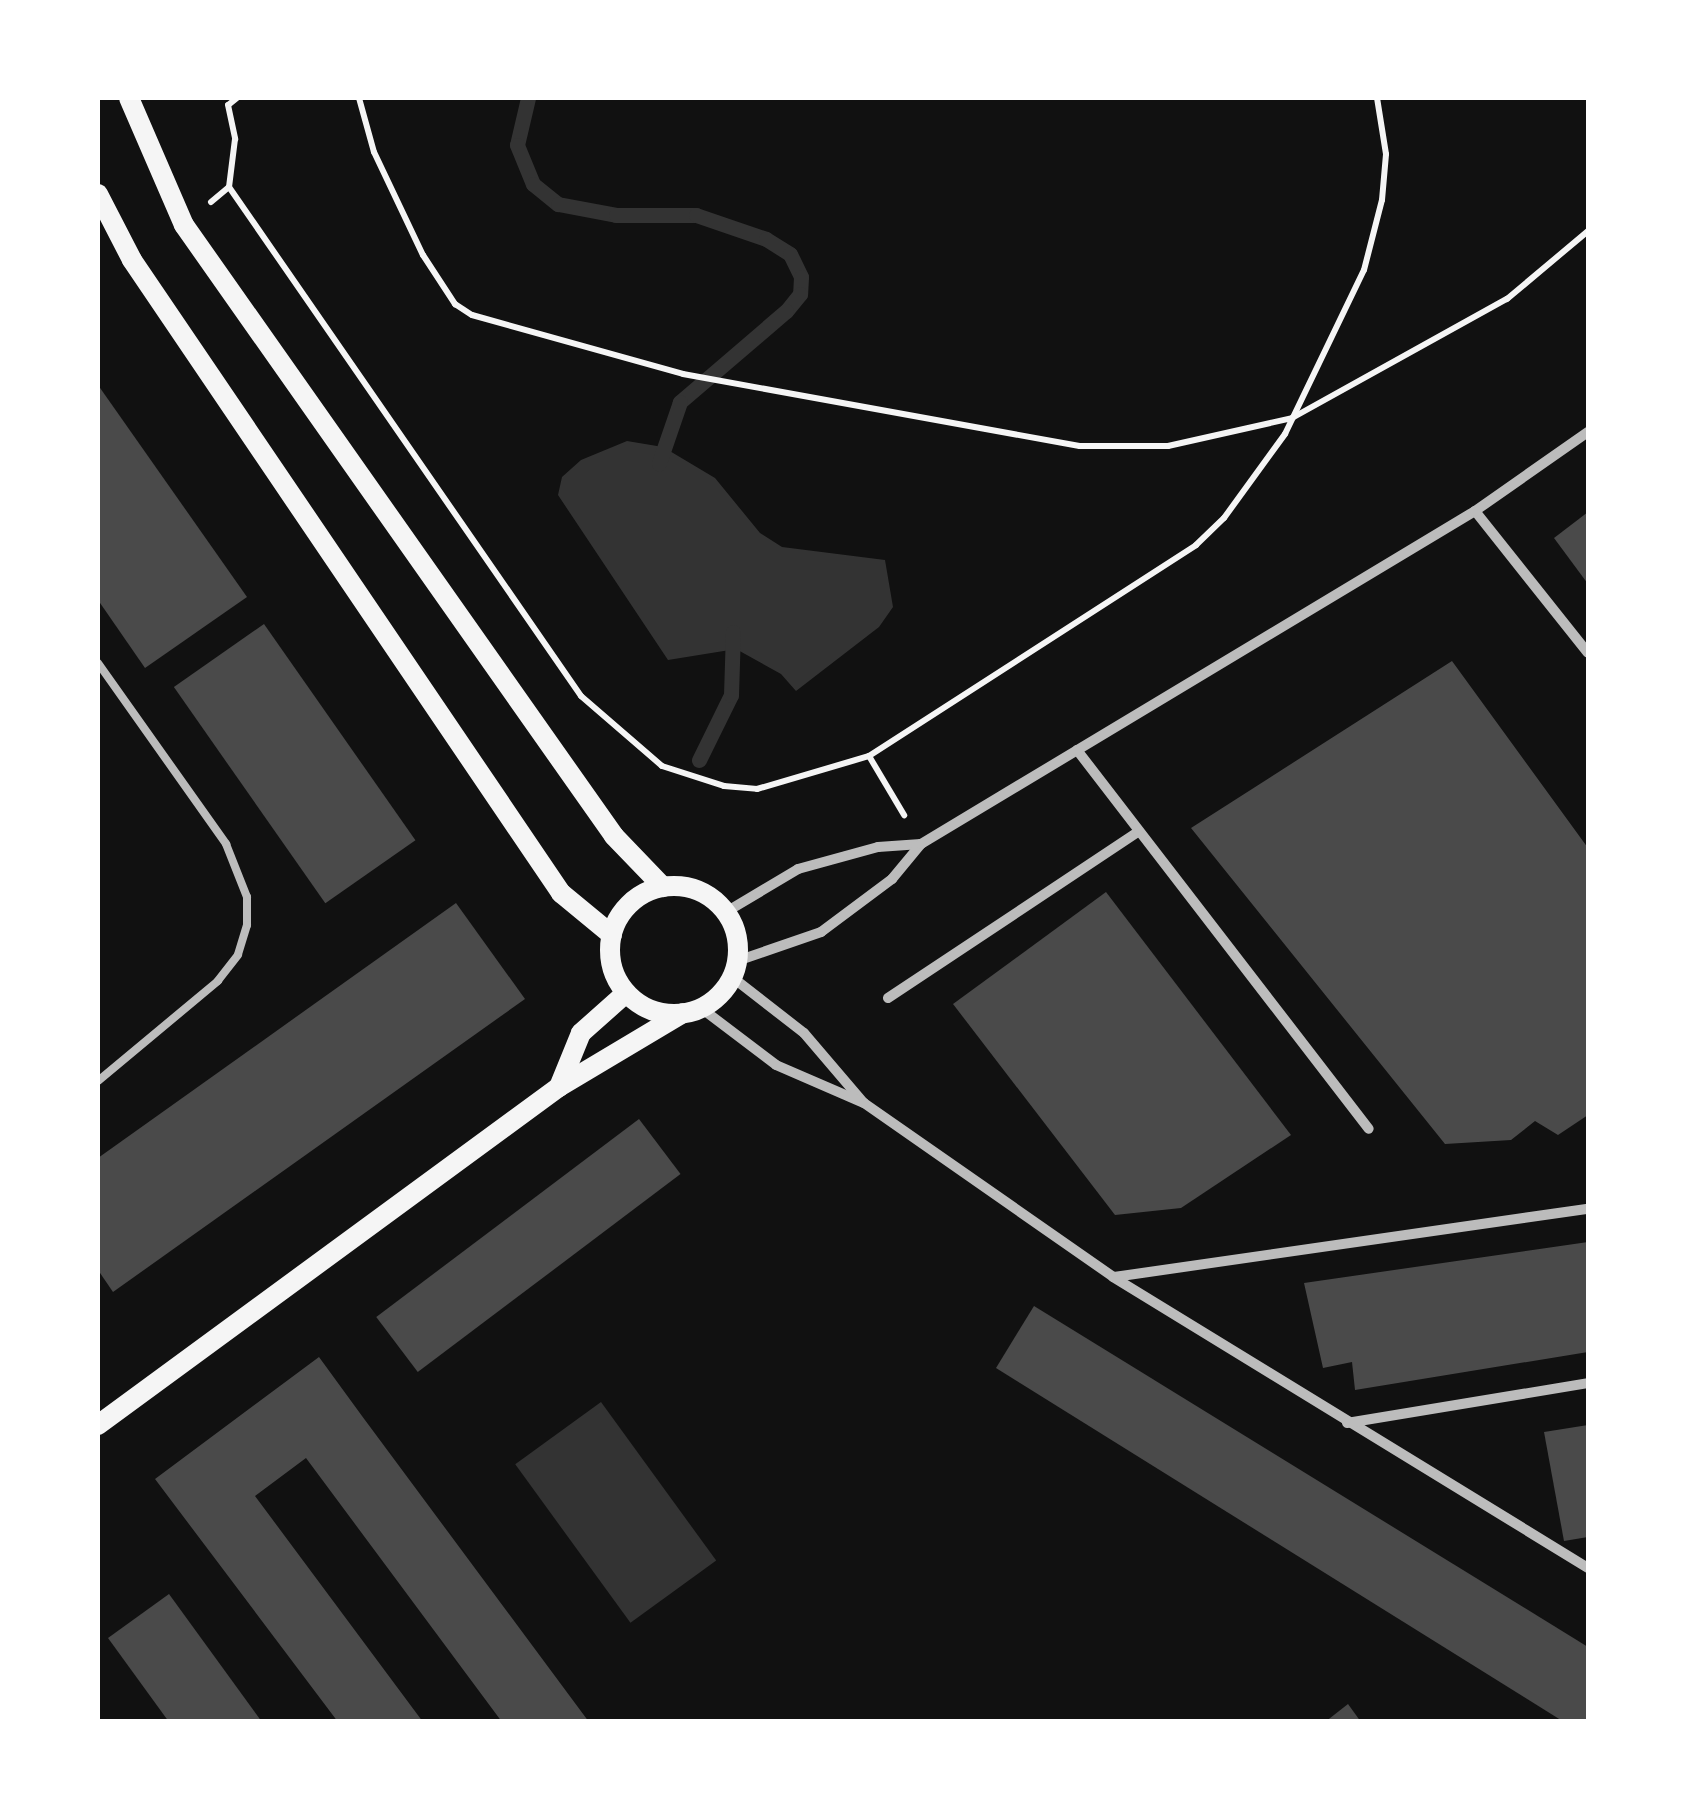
<!DOCTYPE html>
<style>
body{margin:0}
#map{position:relative;width:1686px;height:1819px;overflow:hidden;background:#111;font-family:"Source Sans 3",sans-serif}
div>[style]{position:absolute}
[style*='--x']{left:calc(var(--x)*1px);top:calc(var(--y)*1px);width:calc(var(--w)*1px);rotate:calc(var(--a)*1deg)}
.water>*{inset:0;background:#333;transform-origin:0 0}
.stream>*{height:15px;margin:-7.5px;padding:0 7.5px;transform-origin:7.5px;border-radius:7.5px;background:#333}
.building>*{inset:0;background:#4a4a4a;transform-origin:0 0}
.path>*{height:6px;margin:-3px;padding:0 3px;transform-origin:3px;border-radius:3px;background:#f5f5f5}
.service>*{height:8px;margin:-4px;padding:0 4px;transform-origin:4px;border-radius:4px;background:#bcbcbc}
.minor>*{height:10px;margin:-5px;padding:0 5px;transform-origin:5px;border-radius:5px;background:#bcbcbc}
.secondary>*{height:20px;margin:-10px;padding:0 10px;transform-origin:10px;border-radius:10px;background:#f5f5f5}
.secondary>.ring{margin:-10px;padding:0;box-sizing:content-box;background:none;border:20px solid #f5f5f5;border-radius:50%}
span{translate:-50% -50%;white-space:nowrap;text-align:center;line-height:1.15;-webkit-text-stroke:8px #fff;paint-order:stroke}
.frame{position:absolute;inset:0;border:100px solid #fff;pointer-events:none}
</style>
<div id="map">
<div class="water">
<i style="clip-path:polygon(627px 441px,663px 447px,715px 478px,760px 533px,782px 547px,885px 560px,893px 607px,879px 627px,796px 691px,781px 674px,736px 649px,668px 660px,558px 495px,562px 477px,581px 460px)"></i>
<i style="left:601px;top:1402px;width:196px;height:106px;rotate:54deg"></i>
</div>
<div class="stream">
<i style="--x:528;--y:98;--w:48;--a:103.2"></i>
<i style="--x:517;--y:145;--w:42;--a:67.7"></i>
<i style="--x:533;--y:184;--w:32;--a:39"></i>
<i style="--x:558;--y:204;--w:59;--a:10.7"></i>
<i style="--x:616;--y:215;--w:80;--a:0"></i>
<i style="--x:696;--y:215;--w:74;--a:18.9"></i>
<i style="--x:766;--y:239;--w:28;--a:32"></i>
<i style="--x:790;--y:254;--w:25;--a:64"></i>
<i style="--x:801;--y:277;--w:17;--a:93"></i>
<i style="--x:800;--y:294;--w:22;--a:129"></i>
<i style="--x:786;--y:311;--w:140;--a:139.4"></i>
<i style="--x:680;--y:402;--w:65;--a:109"></i>
<i style="--x:699;--y:760;--w:72;--a:-63.8"></i>
<i style="--x:731;--y:695;--w:63;--a:-88.2"></i>
</div>
<div class="building">
<i style="clip-path:polygon(98px 385px,247px 597px,145px 668px,98px 600px)"></i>
<i style="clip-path:polygon(1588px 512px,1588px 584px,1554px 538px)"></i>
<i style="left:264px;top:624px;width:264px;height:110px;rotate:55deg"></i>
<i style="clip-path:polygon(1452px 661px,1588px 848px,1588px 1115px,1558px 1135px,1535px 1121px,1511px 1140px,1445px 1144px,1191px 828px)"></i>
<i style="clip-path:polygon(1106px 892px,1291px 1135px,1181px 1208px,1115px 1215px,953px 1004px)"></i>
<i style="clip-path:polygon(456px 903px,525px 999px,113px 1292px,98px 1270px,98px 1158px)"></i>
<i style="left:639px;top:1119px;width:69px;height:329px;rotate:53deg"></i>
<i style="clip-path:polygon(1588px 1242px,1588px 1352px,1355px 1390px,1352px 1362px,1323px 1368px,1304px 1283px)"></i>
<i style="clip-path:polygon(1034px 1306px,1588px 1647px,1588px 1722px,1564px 1722px,996px 1368px)"></i>
<i style="clip-path:polygon(319px 1357px,362px 1416px,589px 1722px,502px 1722px,306px 1458px,255px 1496px,423px 1722px,338px 1722px,155px 1479px)"></i>
<i style="clip-path:polygon(1588px 1425px,1588px 1537px,1564px 1541px,1544px 1432px)"></i>
<i style="clip-path:polygon(169px 1594px,262px 1722px,169px 1722px,108px 1638px)"></i>
<i style="clip-path:polygon(1348px 1704px,1361px 1722px,1325px 1722px)"></i>
</div>
<div class="path">
<i style="--x:237;--y:98;--w:11;--a:142"></i>
<i style="--x:228;--y:105;--w:35;--a:78"></i>
<i style="--x:235;--y:139;--w:48;--a:97.1"></i>
<i style="--x:229;--y:187;--w:619;--a:55.33"></i>
<i style="--x:581;--y:696;--w:107;--a:40.8"></i>
<i style="--x:662;--y:766;--w:65;--a:17.9"></i>
<i style="--x:724;--y:786;--w:33;--a:5"></i>
<i style="--x:757;--y:789;--w:117;--a:-16.4"></i>
<i style="--x:869;--y:756;--w:389;--a:-32.8"></i>
<i style="--x:1196;--y:545;--w:39;--a:-44"></i>
<i style="--x:1224;--y:518;--w:104;--a:-54"></i>
<i style="--x:1285;--y:434;--w:182;--a:-64.3"></i>
<i style="--x:1364;--y:270;--w:72;--a:-75.6"></i>
<i style="--x:1382;--y:200;--w:46;--a:-85"></i>
<i style="--x:1386;--y:154;--w:57;--a:-99.1"></i>
<i style="--x:359;--y:98;--w:56;--a:74.5"></i>
<i style="--x:374;--y:152;--w:114;--a:64.6"></i>
<i style="--x:423;--y:255;--w:59;--a:56.9"></i>
<i style="--x:455;--y:304;--w:20;--a:33"></i>
<i style="--x:472;--y:315;--w:219;--a:15.6"></i>
<i style="--x:683;--y:374;--w:403;--a:10.3"></i>
<i style="--x:1080;--y:446;--w:88;--a:0"></i>
<i style="--x:1168;--y:446;--w:127;--a:-12.7"></i>
<i style="--x:1292;--y:418;--w:246;--a:-29"></i>
<i style="--x:1507;--y:299;--w:106;--a:-40"></i>
<i style="--x:211;--y:202;--w:23;--a:-40"></i>
<i style="--x:869;--y:756;--w:69;--a:59.3"></i>
</div>
<div class="service">
<i style="--x:98;--y:663;--w:222;--a:54.7"></i>
<i style="--x:226;--y:844;--w:57;--a:68.4"></i>
<i style="--x:247;--y:897;--w:28;--a:90"></i>
<i style="--x:247;--y:925;--w:31;--a:107"></i>
<i style="--x:238;--y:955;--w:33;--a:128"></i>
<i style="--x:218;--y:981;--w:156;--a:140.2"></i>
</div>
<div class="minor">
<i style="--x:1475;--y:511;--w:181;--a:51.5"></i>
<i style="--x:1077;--y:750;--w:478;--a:52.4"></i>
<i style="--x:726;--y:912;--w:84;--a:-30.8"></i>
<i style="--x:798;--y:869;--w:83;--a:-15.4"></i>
<i style="--x:878;--y:847;--w:43;--a:-4"></i>
<i style="--x:737;--y:961;--w:89;--a:-19"></i>
<i style="--x:821;--y:932;--w:89;--a:-36.7"></i>
<i style="--x:892;--y:879;--w:45;--a:-50.4"></i>
<i style="--x:921;--y:844;--w:646;--a:-31.01"></i>
<i style="--x:1475;--y:511;--w:138;--a:-35"></i>
<i style="--x:732;--y:977;--w:91;--a:37.9"></i>
<i style="--x:804;--y:1033;--w:91;--a:49.5"></i>
<i style="--x:888;--y:998;--w:301;--a:-33.6"></i>
<i style="--x:701;--y:1008;--w:94;--a:37.2"></i>
<i style="--x:776;--y:1065;--w:96;--a:23.4"></i>
<i style="--x:864;--y:1103;--w:304;--a:34.9"></i>
<i style="--x:1113;--y:1277;--w:557;--a:31.49"></i>
<i style="--x:1114;--y:1277;--w:479;--a:-8.2"></i>
<i style="--x:1347;--y:1423;--w:244;--a:-9.4"></i>
</div>
<div class="secondary">
<i style="--x:129;--y:98;--w:138;--a:66.6"></i>
<i style="--x:184;--y:225;--w:747;--a:54.86"></i>
<i style="--x:614;--y:836;--w:71;--a:46.1"></i>
<i style="--x:98;--y:194;--w:74;--a:62.7"></i>
<i style="--x:132;--y:260;--w:765;--a:55.87"></i>
<i style="--x:561;--y:893;--w:66;--a:39.5"></i>
<i class="ring" style="left:610px;top:886px;width:108px;height:108px"></i>
<i style="--x:559;--y:1087;--w:58;--a:-67.8"></i>
<i style="--x:581;--y:1033;--w:59;--a:-41.6"></i>
<i style="--x:98;--y:1425;--w:572;--a:-36.25"></i>
<i style="--x:559;--y:1087;--w:144;--a:-30.8"></i>
</div>
<div class="frame"></div>
</div>
